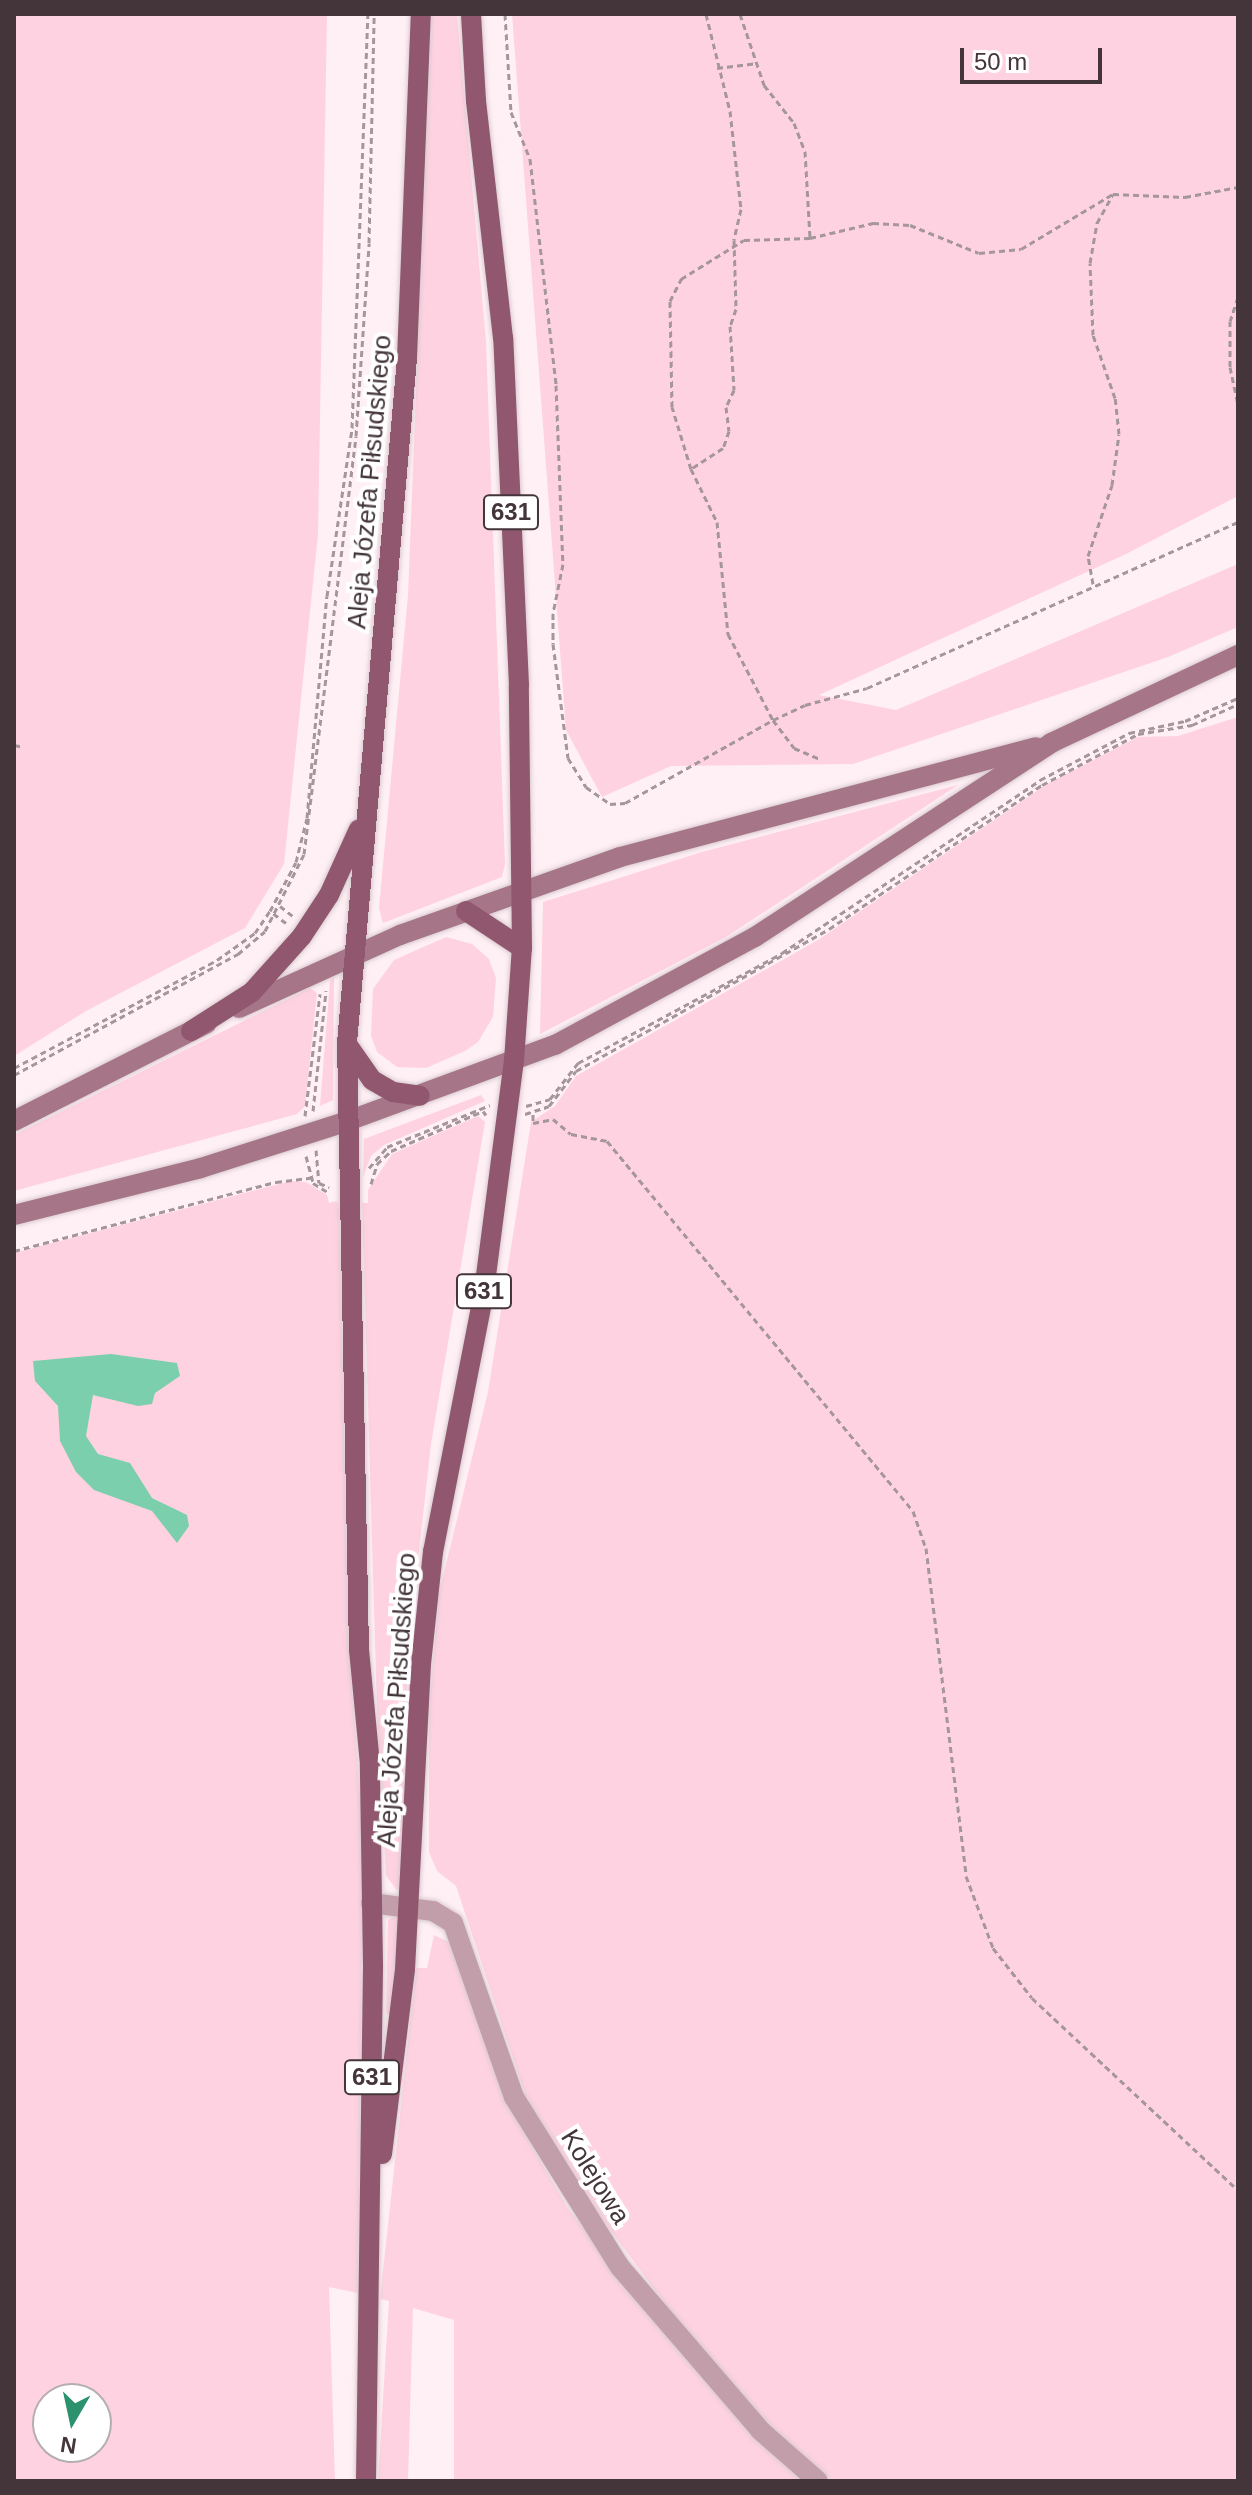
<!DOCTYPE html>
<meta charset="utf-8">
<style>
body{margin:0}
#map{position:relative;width:1252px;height:2495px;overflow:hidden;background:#fff0f5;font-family:Helvetica,sans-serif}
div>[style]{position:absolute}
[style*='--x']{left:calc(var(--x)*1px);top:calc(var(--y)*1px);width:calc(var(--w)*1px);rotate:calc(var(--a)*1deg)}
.green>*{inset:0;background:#ffd2e1}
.water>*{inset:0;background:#7bcfac}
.path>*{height:3px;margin-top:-1.5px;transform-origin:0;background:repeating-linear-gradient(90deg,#a5969b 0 6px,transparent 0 10px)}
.roads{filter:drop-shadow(0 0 2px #d9cbd0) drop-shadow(0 0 2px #d9cbd0)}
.tertiary>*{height:20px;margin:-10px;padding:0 10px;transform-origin:10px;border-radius:10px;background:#c19eaa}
.secondary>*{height:20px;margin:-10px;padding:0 10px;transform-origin:10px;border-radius:10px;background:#a67587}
.primary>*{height:20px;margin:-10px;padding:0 10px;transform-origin:10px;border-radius:10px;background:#91576e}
span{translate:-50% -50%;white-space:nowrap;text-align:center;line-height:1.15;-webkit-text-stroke:8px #fff;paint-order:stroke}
.shield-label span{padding:2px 6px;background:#fff;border:2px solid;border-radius:6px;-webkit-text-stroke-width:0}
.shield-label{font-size:24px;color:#43353a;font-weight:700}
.street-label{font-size:26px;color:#43353a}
.frame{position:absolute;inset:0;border:16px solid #43353a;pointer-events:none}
.north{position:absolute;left:32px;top:2383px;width:80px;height:80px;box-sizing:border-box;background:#fff;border:2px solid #b4aeb0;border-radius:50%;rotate:189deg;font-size:22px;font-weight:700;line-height:32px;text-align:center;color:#43353a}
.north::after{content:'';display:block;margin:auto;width:28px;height:36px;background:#2c916d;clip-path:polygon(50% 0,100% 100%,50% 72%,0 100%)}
.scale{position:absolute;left:960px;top:48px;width:142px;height:36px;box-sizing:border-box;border:4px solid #43353a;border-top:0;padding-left:10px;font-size:24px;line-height:28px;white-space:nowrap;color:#43353a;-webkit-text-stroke:6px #fff;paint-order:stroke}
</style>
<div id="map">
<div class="green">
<i style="clip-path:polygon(14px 14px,327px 14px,318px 534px,284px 864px,245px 928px,86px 1011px,14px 1056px)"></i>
<i style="clip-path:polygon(431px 14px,457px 14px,486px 342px,505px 864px,502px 877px,383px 923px,379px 908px,408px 595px)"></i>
<i style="clip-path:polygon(512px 14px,1238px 14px,1238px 496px,1126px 554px,819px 695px,896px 710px,1238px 564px,1238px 627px,1168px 657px,853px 764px,671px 766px,602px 797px,566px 730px)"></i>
<i style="clip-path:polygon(1238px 717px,1238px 2481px,833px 2481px,771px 2426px,689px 2336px,586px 2197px,525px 2094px,456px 1886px,437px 1871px,429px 1852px,429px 1709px,439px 1593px,488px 1392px,531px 1122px,555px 1106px,576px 1076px,818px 940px,1047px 784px,1138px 737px,1178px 736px)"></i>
<i style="clip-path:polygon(958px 785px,726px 937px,540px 1034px,543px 902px,702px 852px)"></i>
<i style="clip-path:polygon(446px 937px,472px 944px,489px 959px,496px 978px,493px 1017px,478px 1042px,465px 1051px,426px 1068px,397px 1067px,377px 1052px,371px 1036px,373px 989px,394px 960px)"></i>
<i style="clip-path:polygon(334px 976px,333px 1100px,320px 1106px,330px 981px)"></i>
<i style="clip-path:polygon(310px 988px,317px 993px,305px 1106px,297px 1114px,14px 1191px,14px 1135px)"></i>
<i style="clip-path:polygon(481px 1095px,485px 1101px,384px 1145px,371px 1156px,363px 1177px,364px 1139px)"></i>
<i style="clip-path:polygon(478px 1116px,485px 1122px,431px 1444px,408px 1650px,401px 1888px,397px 1890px,386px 1876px,377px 1709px,362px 1203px,368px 1203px,368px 1190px,392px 1154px)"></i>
<i style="clip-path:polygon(evenodd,291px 1181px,306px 1182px,327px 1195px,329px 1203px,337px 1201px,339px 1208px,349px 1646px,363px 1840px,358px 2293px,329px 2287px,335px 2481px,14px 2481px,14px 1253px,291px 1181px,48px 2399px,96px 2399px,96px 2447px,48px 2447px,48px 2399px)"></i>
<i style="clip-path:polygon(399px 1914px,392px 2017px,386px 2013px,388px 1920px)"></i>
<i style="clip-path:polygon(434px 1935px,451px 1943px,506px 2102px,567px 2207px,678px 2351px,762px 2443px,804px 2481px,454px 2481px,454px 2320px,413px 2308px,408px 2481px,378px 2481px,389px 2301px,380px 2299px,382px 2280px,416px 1968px,427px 1968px)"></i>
</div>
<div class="water">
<i style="clip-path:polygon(111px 1354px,177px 1363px,180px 1376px,155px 1393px,152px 1404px,138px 1406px,93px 1395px,86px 1436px,98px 1454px,130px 1463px,152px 1498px,187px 1515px,189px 1526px,177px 1543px,152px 1511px,94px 1490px,76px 1472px,60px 1441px,58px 1406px,35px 1381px,33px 1361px)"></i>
</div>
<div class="path">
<i style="--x:505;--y:14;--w:98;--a:86.5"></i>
<i style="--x:511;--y:112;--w:51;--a:68"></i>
<i style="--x:530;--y:159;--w:227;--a:83.4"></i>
<i style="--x:556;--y:385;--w:179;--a:87.8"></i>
<i style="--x:563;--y:564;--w:50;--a:101.5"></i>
<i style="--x:553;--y:613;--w:31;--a:90"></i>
<i style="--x:553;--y:644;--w:115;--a:82.5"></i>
<i style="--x:568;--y:758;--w:34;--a:58"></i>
<i style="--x:586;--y:787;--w:29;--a:35"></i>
<i style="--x:610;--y:804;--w:15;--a:-4"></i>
<i style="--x:625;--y:803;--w:170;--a:-29.3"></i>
<i style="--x:773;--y:720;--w:35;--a:53"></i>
<i style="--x:794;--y:748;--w:28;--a:23"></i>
<i style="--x:706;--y:14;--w:100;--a:76.1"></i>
<i style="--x:730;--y:111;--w:99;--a:83.6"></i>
<i style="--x:741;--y:209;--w:32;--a:103"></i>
<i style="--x:734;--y:240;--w:69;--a:88.3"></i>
<i style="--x:736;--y:309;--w:18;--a:109"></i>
<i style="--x:730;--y:326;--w:64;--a:86.4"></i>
<i style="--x:734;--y:390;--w:19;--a:115"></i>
<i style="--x:726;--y:407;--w:24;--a:83"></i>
<i style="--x:729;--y:431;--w:18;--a:109"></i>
<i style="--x:723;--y:448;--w:38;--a:147"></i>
<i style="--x:691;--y:469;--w:59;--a:63.9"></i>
<i style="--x:717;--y:522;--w:113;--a:84.4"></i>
<i style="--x:728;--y:634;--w:97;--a:62.4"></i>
<i style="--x:773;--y:720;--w:35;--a:-25"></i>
<i style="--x:805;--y:705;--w:64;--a:-15.3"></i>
<i style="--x:867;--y:688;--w:406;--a:-24.1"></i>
<i style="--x:740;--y:14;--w:75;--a:71.3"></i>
<i style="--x:764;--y:85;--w:48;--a:51.7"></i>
<i style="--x:794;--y:123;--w:30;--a:69"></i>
<i style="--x:805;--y:151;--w:87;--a:86.7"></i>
<i style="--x:717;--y:68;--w:39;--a:-7"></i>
<i style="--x:1238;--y:297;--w:25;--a:108"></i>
<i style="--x:1230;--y:321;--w:46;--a:90"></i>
<i style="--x:1230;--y:367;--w:39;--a:78"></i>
<i style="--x:691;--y:469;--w:65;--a:-107"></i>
<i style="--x:672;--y:407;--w:106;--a:-91.1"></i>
<i style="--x:670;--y:301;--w:25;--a:-63"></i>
<i style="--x:681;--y:279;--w:74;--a:-31.8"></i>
<i style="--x:744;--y:240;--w:66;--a:-1.7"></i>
<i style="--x:810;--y:238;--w:65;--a:-13.4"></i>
<i style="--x:873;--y:223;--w:37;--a:3"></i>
<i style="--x:910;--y:225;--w:74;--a:22.1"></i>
<i style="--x:979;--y:253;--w:42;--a:-5.4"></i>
<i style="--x:1021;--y:249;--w:107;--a:-30.9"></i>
<i style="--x:1113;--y:194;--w:72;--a:2.4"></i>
<i style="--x:1185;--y:197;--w:54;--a:-10.7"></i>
<i style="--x:1093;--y:584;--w:28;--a:-100"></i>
<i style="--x:1088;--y:556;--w:75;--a:-71.3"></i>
<i style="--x:1112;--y:485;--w:51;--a:-82.2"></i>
<i style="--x:1119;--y:434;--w:36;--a:-96"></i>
<i style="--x:1115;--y:398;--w:67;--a:-109.2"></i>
<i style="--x:1093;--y:335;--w:72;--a:-92.4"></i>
<i style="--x:1090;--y:263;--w:41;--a:-80.1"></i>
<i style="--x:1097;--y:223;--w:33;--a:-61"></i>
<i style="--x:14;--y:745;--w:10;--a:11"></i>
<i style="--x:280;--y:906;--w:16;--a:38"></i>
<i style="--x:286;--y:923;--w:20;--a:-143"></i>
<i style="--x:270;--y:911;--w:55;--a:-62"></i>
<i style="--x:296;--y:862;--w:45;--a:-76"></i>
<i style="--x:307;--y:818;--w:223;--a:-84.9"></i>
<i style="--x:327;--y:596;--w:170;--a:-81.5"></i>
<i style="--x:352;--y:428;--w:414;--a:-87.8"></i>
<i style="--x:14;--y:1068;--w:230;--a:-28"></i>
<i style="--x:217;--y:960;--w:47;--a:-35.4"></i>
<i style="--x:255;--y:933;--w:27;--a:-56"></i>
<i style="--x:14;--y:1075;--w:255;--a:-28.4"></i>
<i style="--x:238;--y:954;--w:35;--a:-40"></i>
<i style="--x:265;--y:931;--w:86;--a:-63.1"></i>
<i style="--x:304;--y:854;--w:421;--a:-82.9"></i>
<i style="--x:356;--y:436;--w:193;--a:-86.1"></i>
<i style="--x:369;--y:243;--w:229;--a:-88.7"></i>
<i style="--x:526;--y:1106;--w:25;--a:-16"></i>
<i style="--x:550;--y:1099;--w:46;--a:-52.1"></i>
<i style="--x:578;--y:1063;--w:232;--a:-28.3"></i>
<i style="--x:782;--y:953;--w:311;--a:-33.8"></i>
<i style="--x:1040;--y:780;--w:101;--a:-27.8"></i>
<i style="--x:1129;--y:733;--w:57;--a:-12.1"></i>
<i style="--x:1185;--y:721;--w:58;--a:-23.5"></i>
<i style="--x:313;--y:1111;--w:121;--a:-83.8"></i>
<i style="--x:525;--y:1114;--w:25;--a:-18"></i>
<i style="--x:549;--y:1106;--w:44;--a:-52.4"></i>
<i style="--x:576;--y:1071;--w:290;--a:-29.3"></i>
<i style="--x:829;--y:929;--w:257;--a:-34.1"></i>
<i style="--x:1042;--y:785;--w:109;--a:-28"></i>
<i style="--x:1138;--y:734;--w:55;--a:-9.5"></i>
<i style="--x:1192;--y:725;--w:51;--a:-24.5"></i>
<i style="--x:533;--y:1114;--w:9;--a:90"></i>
<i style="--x:533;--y:1123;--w:20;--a:-11"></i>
<i style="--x:553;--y:1119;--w:23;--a:40"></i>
<i style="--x:571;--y:1134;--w:37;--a:11"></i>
<i style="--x:607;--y:1141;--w:480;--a:50.4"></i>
<i style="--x:913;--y:1511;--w:39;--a:71"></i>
<i style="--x:926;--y:1548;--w:330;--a:83"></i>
<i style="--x:966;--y:1876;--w:77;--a:69.4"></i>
<i style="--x:993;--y:1948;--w:63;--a:52"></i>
<i style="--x:1032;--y:1998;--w:282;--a:43"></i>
<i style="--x:305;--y:1116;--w:123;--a:-83"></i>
<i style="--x:316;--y:1150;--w:33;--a:85"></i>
<i style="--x:319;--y:1183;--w:11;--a:22"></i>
<i style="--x:306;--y:1156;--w:28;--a:75"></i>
<i style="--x:313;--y:1183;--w:19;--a:32"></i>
<i style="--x:369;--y:1168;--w:28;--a:-49"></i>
<i style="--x:387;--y:1147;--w:111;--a:-22.2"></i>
<i style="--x:371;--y:1184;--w:21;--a:-73"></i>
<i style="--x:377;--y:1164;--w:19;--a:-43"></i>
<i style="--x:391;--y:1151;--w:100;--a:-23.5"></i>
<i style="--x:483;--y:1111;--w:5;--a:53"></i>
<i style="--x:14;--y:1251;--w:271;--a:-14.8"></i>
<i style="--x:276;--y:1182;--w:35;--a:-7"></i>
<i style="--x:14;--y:1860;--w:1;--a:0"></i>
</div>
<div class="roads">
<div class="tertiary">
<i style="--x:371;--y:1903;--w:63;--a:7.4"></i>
<i style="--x:433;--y:1911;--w:23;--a:31"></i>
<i style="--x:453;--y:1923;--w:184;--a:70.7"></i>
<i style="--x:514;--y:2097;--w:200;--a:58.1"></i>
<i style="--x:620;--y:2267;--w:215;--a:49.3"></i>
<i style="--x:760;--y:2430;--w:77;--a:41.3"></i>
</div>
<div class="secondary">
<i style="--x:239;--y:1008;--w:177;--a:-24.4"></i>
<i style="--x:400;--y:935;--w:233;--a:-19.5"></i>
<i style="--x:620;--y:857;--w:430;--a:-14.8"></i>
<i style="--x:14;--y:1121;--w:216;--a:-26.9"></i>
<i style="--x:14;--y:1215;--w:193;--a:-14.1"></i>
<i style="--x:201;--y:1168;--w:154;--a:-17.7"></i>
<i style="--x:348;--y:1121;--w:221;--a:-20.2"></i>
<i style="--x:555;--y:1045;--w:227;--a:-28.4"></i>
<i style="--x:755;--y:937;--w:354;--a:-33.2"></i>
<i style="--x:1051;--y:743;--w:207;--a:-25.2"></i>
</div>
<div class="primary">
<i style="--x:466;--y:911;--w:67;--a:33.5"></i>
<i style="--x:191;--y:1031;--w:72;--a:-32.6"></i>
<i style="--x:252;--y:992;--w:75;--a:-48.2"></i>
<i style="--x:302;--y:936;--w:49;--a:-56.6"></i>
<i style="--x:329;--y:895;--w:72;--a:-65.6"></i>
<i style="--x:349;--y:1047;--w:40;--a:55.1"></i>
<i style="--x:372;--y:1080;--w:24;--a:30"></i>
<i style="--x:393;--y:1092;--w:27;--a:8"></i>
<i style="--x:382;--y:2154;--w:186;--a:-82.9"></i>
<i style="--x:405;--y:1969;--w:305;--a:-87"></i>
<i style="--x:421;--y:1664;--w:113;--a:-83.9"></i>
<i style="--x:433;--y:1552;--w:266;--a:-78.9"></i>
<i style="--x:484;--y:1291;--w:232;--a:-82.6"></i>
<i style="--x:514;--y:1061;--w:113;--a:-86"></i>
<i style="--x:522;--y:948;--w:263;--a:-90.7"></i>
<i style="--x:519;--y:685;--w:347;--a:-92.6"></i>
<i style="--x:503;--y:338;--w:239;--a:-96.5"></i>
<i style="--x:476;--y:101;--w:87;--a:-93.3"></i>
<i style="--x:366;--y:2481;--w:515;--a:-89.22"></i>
<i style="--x:373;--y:1966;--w:202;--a:-90.9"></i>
<i style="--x:370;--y:1764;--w:115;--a:-95.5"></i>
<i style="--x:359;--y:1650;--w:607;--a:-91.13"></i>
<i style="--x:347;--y:1043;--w:688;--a:-84.99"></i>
<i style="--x:407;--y:358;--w:344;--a:-87.7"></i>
</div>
</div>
<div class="shield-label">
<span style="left:511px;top:512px">631</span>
<span style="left:484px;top:1291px">631</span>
<span style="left:372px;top:2077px">631</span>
</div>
<div class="street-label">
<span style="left:370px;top:482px;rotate:-85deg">Aleja Józefa Piłsudskiego</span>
<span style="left:397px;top:1700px;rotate:-86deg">Aleja Józefa Piłsudskiego</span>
<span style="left:595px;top:2177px;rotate:58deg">Kolejowa</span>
</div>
<div class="frame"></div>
<div class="north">N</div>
<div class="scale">50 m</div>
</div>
